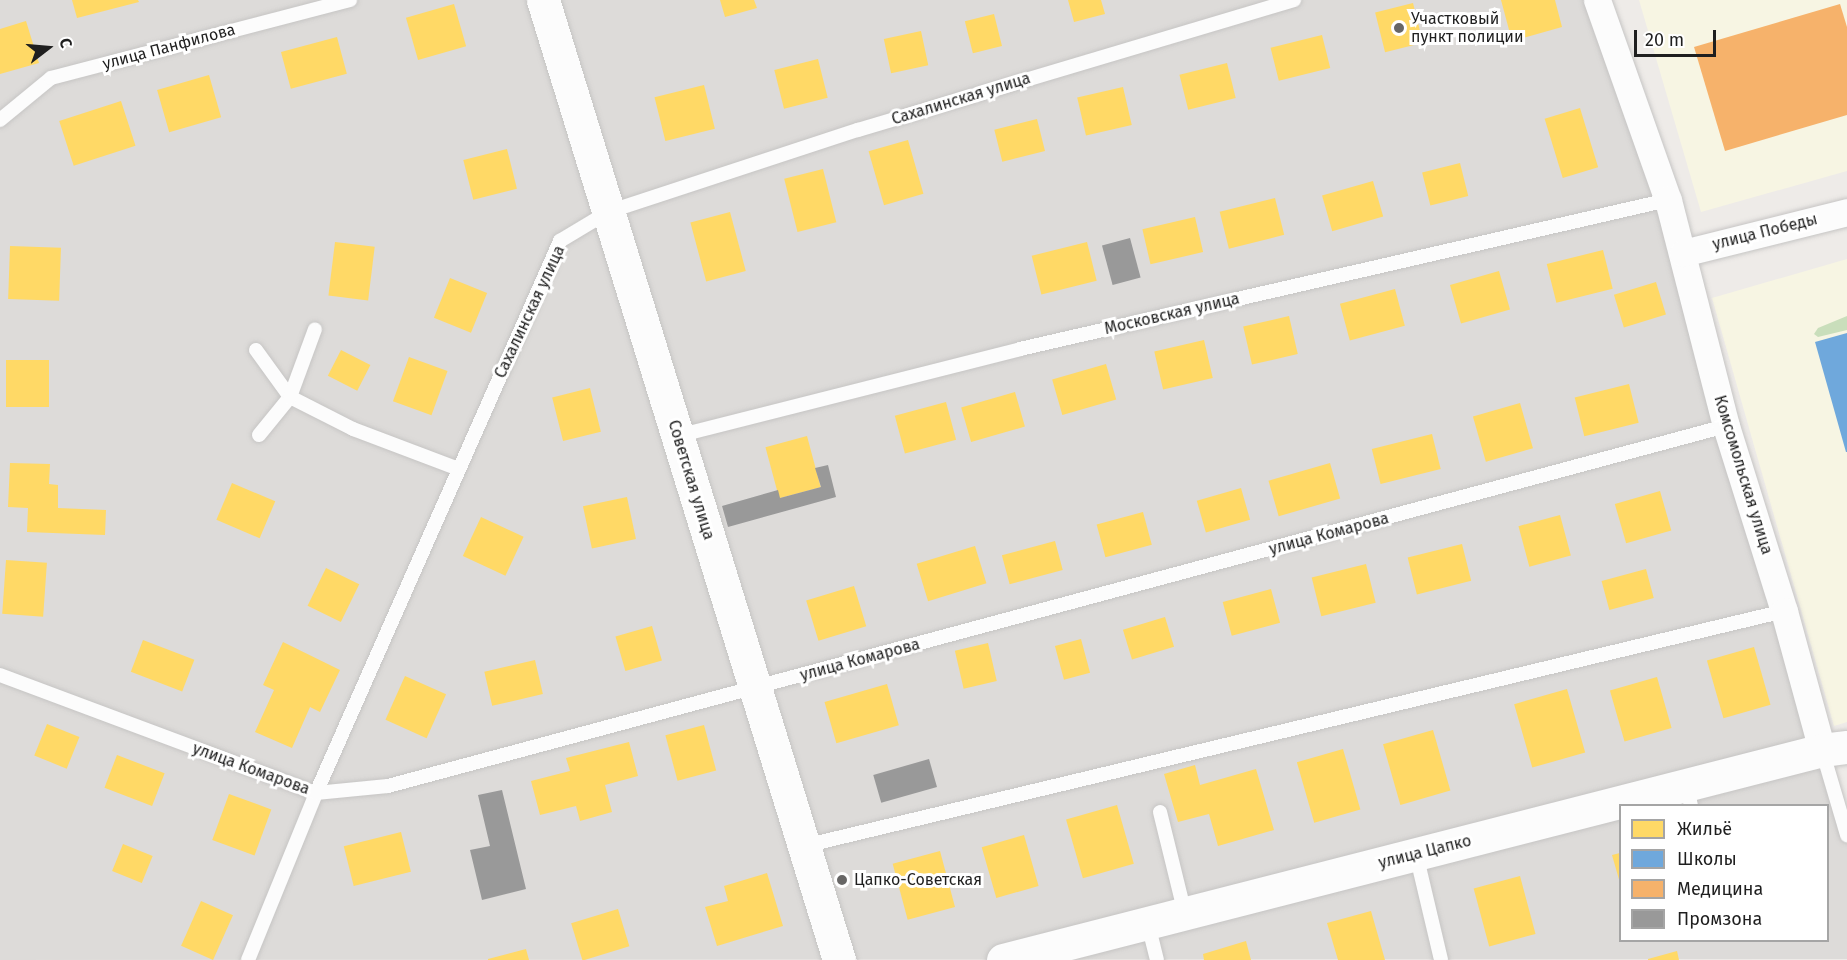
<!DOCTYPE html>
<meta charset="utf-8">
<style>
body{margin:0}
#map{position:relative;width:1847px;height:960px;overflow:hidden;background:#eeebe8;font-family:"Fira Sans",sans-serif}
div>[style]{position:absolute}
[style*='--x']{left:calc(var(--x)*1px);top:calc(var(--y)*1px);width:calc(var(--w)*1px);rotate:calc(var(--a)*1deg)}
.residential>*{inset:0;background:#dddbd9}
.education>*{inset:0;background:#f7f5e3}
.forest>*{inset:0;background:#c9debb}
.homes>*{inset:0;background:#ffd966;transform-origin:0 0}
.schools>*{inset:0;background:#6fa8dc}
.health>*{inset:0;background:#f6b26b}
.industry>*{inset:0;background:#999;transform-origin:0 0}
.roads{filter:drop-shadow(0 0 2px #c6c5c4) drop-shadow(0 0 2px #c6c5c4)}
.service>*{height:14px;margin:-7px;padding:0 7px;transform-origin:7px;border-radius:7px;background:#fcfcfc}
.minor>*{height:27px;margin:-13.5px;padding:0 13.5px;transform-origin:13.5px;border-radius:13.5px;background:#fcfcfc}
.tertiary>*{height:33px;margin:-16.5px;padding:0 16.5px;transform-origin:16.5px;border-radius:16.5px;background:#fcfcfc}
.dots>*{width:16px;height:16px;translate:-50% -50%;box-sizing:border-box;border:3px solid #fff;border-radius:50%}
span{translate:-50% -50%;white-space:nowrap;text-align:center;line-height:1.15;-webkit-text-stroke:6px #fff;paint-order:stroke}
.poi-label{font-size:16px;color:#1f1f1f}
.left{translate:0 -50%;text-align:left}
.street-label{font-size:16px;color:#1f1f1f}
.legend{position:absolute;left:1619px;top:804px;width:210px;height:138px;box-sizing:border-box;background:#fff;border:2px solid #a5a5a5;margin:0;padding:8px 10px;list-style:none;font-size:18px;color:#1f1f1f}
.legend li{display:flex;align-items:center;gap:12px;height:30px}
.legend b{width:30px;border:2px solid #a5a5a5}
.north{position:absolute;left:18px;top:18px;width:60px;height:60px;-webkit-text-stroke:4px #fff;paint-order:stroke;rotate:74deg;font-size:16px;font-weight:700;line-height:24px;text-align:center;color:#1f1f1f}
.north::after{content:'';display:block;margin:auto;width:21px;height:27px;background:#1f1f1f;clip-path:polygon(50% 0,100% 100%,50% 72%,0 100%)}
.scale{position:absolute;left:1634px;top:30px;width:82px;height:27px;box-sizing:border-box;border:3px solid #1f1f1f;border-top:0;padding-left:8px;font-size:18px;line-height:21px;white-space:nowrap;color:#1f1f1f;-webkit-text-stroke:4px #fff;paint-order:stroke}
</style>
<div id="map">
<div class="residential">
<i style="clip-path:polygon(evenodd,0 0,1601px 0,1847px 817px,1847px 959px,0 960px,0 0,1620px 806px,1828px 806px,1828px 940px,1620px 940px,1620px 806px)"></i>
</div>
<div class="education">
<i style="clip-path:polygon(1639px 0,1847px 0,1847px 171px,1701px 212px)"></i>
<i style="clip-path:polygon(1847px 259px,1847px 722px,1834px 726px,1712px 298px)"></i>
</div>
<div class="forest">
<i style="clip-path:polygon(1847px 316px,1847px 330px,1818px 337px,1814px 334px,1818px 328px)"></i>
</div>
<div class="homes">
<i style="clip-path:polygon(72px 0,138px 0,139px 2px,77px 18px)"></i>
<i style="clip-path:polygon(720px 0,754px 0,757px 8px,725px 17px)"></i>
<i style="clip-path:polygon(1068px 0,1101px 0,1105px 14px,1074px 22px)"></i>
<i style="clip-path:polygon(1501px 0,1555px 0,1562px 27px,1512px 41px)"></i>
<i style="left:1413px;top:3px;width:41px;height:39px;rotate:76deg"></i>
<i style="left:454px;top:4px;width:44px;height:50px;rotate:74deg"></i>
<i style="left:994px;top:14px;width:33px;height:30px;rotate:76deg"></i>
<i style="clip-path:polygon(26px 21px,39px 63px,0 74px,0 29px)"></i>
<i style="left:921px;top:31px;width:35px;height:38px;rotate:78deg"></i>
<i style="left:1322px;top:35px;width:34px;height:53px;rotate:76deg"></i>
<i style="left:337px;top:37px;width:38px;height:58px;rotate:75deg"></i>
<i style="left:818px;top:59px;width:40px;height:45px;rotate:76deg"></i>
<i style="left:1227px;top:63px;width:36px;height:49px;rotate:76deg"></i>
<i style="left:209px;top:75px;width:44px;height:54px;rotate:74deg"></i>
<i style="left:704px;top:85px;width:45px;height:51px;rotate:76deg"></i>
<i style="left:1123px;top:87px;width:39px;height:47px;rotate:77deg"></i>
<i style="left:121px;top:101px;width:47px;height:65px;rotate:72deg"></i>
<i style="left:1580px;top:108px;width:62px;height:37px;rotate:73deg"></i>
<i style="left:1037px;top:119px;width:33px;height:44px;rotate:76deg"></i>
<i style="left:908px;top:140px;width:56px;height:41px;rotate:74deg"></i>
<i style="left:507px;top:149px;width:41px;height:45px;rotate:76deg"></i>
<i style="left:1460px;top:163px;width:34px;height:39px;rotate:76deg"></i>
<i style="left:823px;top:169px;width:55px;height:40px;rotate:76deg"></i>
<i style="left:1373px;top:181px;width:37px;height:53px;rotate:74deg"></i>
<i style="left:1275px;top:198px;width:38px;height:57px;rotate:76deg"></i>
<i style="left:730px;top:212px;width:61px;height:41px;rotate:75deg"></i>
<i style="left:1195px;top:217px;width:36px;height:54px;rotate:77deg"></i>
<i style="left:335px;top:242px;width:40px;height:54px;rotate:7deg"></i>
<i style="left:1087px;top:242px;width:40px;height:57px;rotate:76deg"></i>
<i style="left:10px;top:246px;width:51px;height:53px;rotate:2deg"></i>
<i style="left:1603px;top:250px;width:40px;height:58px;rotate:76deg"></i>
<i style="left:1499px;top:271px;width:40px;height:51px;rotate:74deg"></i>
<i style="left:450px;top:278px;width:40px;height:43px;rotate:22deg"></i>
<i style="left:1656px;top:282px;width:34px;height:44px;rotate:73deg"></i>
<i style="left:1395px;top:289px;width:38px;height:57px;rotate:75deg"></i>
<i style="left:1289px;top:316px;width:39px;height:47px;rotate:77deg"></i>
<i style="left:1204px;top:340px;width:39px;height:51px;rotate:77deg"></i>
<i style="left:341px;top:350px;width:33px;height:29px;rotate:27deg"></i>
<i style="left:409px;top:357px;width:41px;height:47px;rotate:20deg"></i>
<i style="left:6px;top:360px;width:43px;height:47px"></i>
<i style="left:1106px;top:364px;width:37px;height:56px;rotate:74deg"></i>
<i style="left:1629px;top:384px;width:40px;height:56px;rotate:76deg"></i>
<i style="left:590px;top:388px;width:45px;height:39px;rotate:76deg"></i>
<i style="left:1015px;top:392px;width:36px;height:56px;rotate:74deg"></i>
<i style="left:946px;top:402px;width:39px;height:53px;rotate:75deg"></i>
<i style="left:1520px;top:403px;width:47px;height:49px;rotate:74deg"></i>
<i style="left:1432px;top:434px;width:36px;height:62px;rotate:76deg"></i>
<i style="left:807px;top:436px;width:53px;height:43px;rotate:75deg"></i>
<i style="clip-path:polygon(10px 463px,50px 464px,49px 484px,58px 485px,58px 508px,106px 510px,105px 535px,27px 532px,28px 508px,8px 507px)"></i>
<i style="left:1330px;top:463px;width:37px;height:64px;rotate:74deg"></i>
<i style="left:232px;top:483px;width:47px;height:40px;rotate:23deg"></i>
<i style="left:1241px;top:488px;width:33px;height:46px;rotate:74deg"></i>
<i style="left:1660px;top:491px;width:41px;height:47px;rotate:74deg"></i>
<i style="left:627px;top:497px;width:43px;height:45px;rotate:78deg"></i>
<i style="left:1143px;top:512px;width:34px;height:48px;rotate:75deg"></i>
<i style="left:1560px;top:515px;width:42px;height:43px;rotate:75deg"></i>
<i style="left:481px;top:517px;width:47px;height:43px;rotate:25deg"></i>
<i style="left:1055px;top:541px;width:30px;height:55px;rotate:75deg"></i>
<i style="left:1462px;top:544px;width:38px;height:56px;rotate:76deg"></i>
<i style="left:975px;top:546px;width:39px;height:61px;rotate:73deg"></i>
<i style="left:6px;top:560px;width:41px;height:54px;rotate:4deg"></i>
<i style="left:1366px;top:564px;width:40px;height:56px;rotate:76deg"></i>
<i style="left:326px;top:568px;width:37px;height:42px;rotate:26deg"></i>
<i style="left:1646px;top:569px;width:30px;height:46px;rotate:75deg"></i>
<i style="left:854px;top:586px;width:42px;height:50px;rotate:73deg"></i>
<i style="left:1271px;top:589px;width:35px;height:50px;rotate:75deg"></i>
<i style="left:1165px;top:617px;width:31px;height:44px;rotate:73deg"></i>
<i style="left:652px;top:626px;width:36px;height:38px;rotate:74deg"></i>
<i style="left:1081px;top:639px;width:35px;height:27px;rotate:75deg"></i>
<i style="left:143px;top:640px;width:55px;height:34px;rotate:21deg"></i>
<i style="clip-path:polygon(283px 642px,340px 670px,320px 712px,310px 707px,292px 748px,255px 732px,274px 690px,263px 685px)"></i>
<i style="left:988px;top:643px;width:39px;height:34px;rotate:77deg"></i>
<i style="left:1754px;top:647px;width:60px;height:49px;rotate:74deg"></i>
<i style="left:535px;top:660px;width:35px;height:52px;rotate:77deg"></i>
<i style="left:405px;top:676px;width:45px;height:48px;rotate:24deg"></i>
<i style="left:1657px;top:677px;width:53px;height:49px;rotate:74deg"></i>
<i style="left:887px;top:684px;width:43px;height:65px;rotate:74deg"></i>
<i style="left:1567px;top:689px;width:66px;height:55px;rotate:74deg"></i>
<i style="left:47px;top:724px;width:35px;height:34px;rotate:22deg"></i>
<i style="left:704px;top:725px;width:47px;height:40px;rotate:75deg"></i>
<i style="left:1433px;top:730px;width:63px;height:52px;rotate:74deg"></i>
<i style="clip-path:polygon(629px 742px,638px 776px,605px 785px,612px 812px,580px 821px,576px 806px,540px 815px,531px 781px,570px 771px,566px 758px)"></i>
<i style="left:1343px;top:749px;width:63px;height:48px;rotate:74deg"></i>
<i style="left:117px;top:755px;width:51px;height:35px;rotate:21deg"></i>
<i style="clip-path:polygon(1195px 765px,1200px 785px,1256px 769px,1274px 830px,1218px 846px,1209px 814px,1178px 822px,1164px 774px)"></i>
<i style="left:229px;top:794px;width:45px;height:49px;rotate:20deg"></i>
<i style="left:1117px;top:805px;width:61px;height:53px;rotate:74deg"></i>
<i style="left:401px;top:832px;width:41px;height:59px;rotate:76deg"></i>
<i style="left:1024px;top:835px;width:53px;height:44px;rotate:74deg"></i>
<i style="left:123px;top:844px;width:32px;height:29px;rotate:22deg"></i>
<i style="left:940px;top:851px;width:58px;height:49px;rotate:75deg"></i>
<i style="clip-path:polygon(1620px 853px,1620px 883px,1612px 855px)"></i>
<i style="clip-path:polygon(767px 873px,783px 926px,717px 946px,705px 907px,728px 901px,724px 886px)"></i>
<i style="left:1520px;top:876px;width:60px;height:48px;rotate:75deg"></i>
<i style="left:201px;top:901px;width:35px;height:49px;rotate:24deg"></i>
<i style="left:618px;top:909px;width:39px;height:49px;rotate:73deg"></i>
<i style="clip-path:polygon(1371px 911px,1385px 960px,1338px 960px,1327px 923px)"></i>
<i style="clip-path:polygon(1246px 941px,1251px 960px,1204px 960px,1203px 954px)"></i>
<i style="clip-path:polygon(526px 949px,529px 960px,488px 960px,488px 959px)"></i>
<i style="clip-path:polygon(1677px 951px,1679px 960px,1648px 960px,1648px 959px)"></i>
</div>
<div class="schools">
<i style="clip-path:polygon(1847px 333px,1847px 452px,1846px 452px,1815px 342px)"></i>
</div>
<div class="health">
<i style="clip-path:polygon(1840px 4px,1847px 27px,1847px 115px,1725px 151px,1694px 47px)"></i>
</div>
<div class="industry">
<i style="left:1130px;top:238px;width:41px;height:29px;rotate:75deg"></i>
<i style="clip-path:polygon(828px 465px,836px 497px,728px 527px,722px 506px,778px 490px,780px 498px,821px 487px,815px 468px)"></i>
<i style="left:929px;top:759px;width:29px;height:58px;rotate:74deg"></i>
<i style="clip-path:polygon(502px 790px,526px 889px,482px 900px,470px 850px,490px 846px,478px 795px)"></i>
</div>
<div class="roads">
<div class="service">
<i style="--x:0;--y:120;--w:66;--a:-39.5"></i>
<i style="--x:51;--y:78;--w:309;--a:-14.6"></i>
<i style="--x:256;--y:350;--w:58;--a:54.1"></i>
<i style="--x:290;--y:397;--w:71;--a:26.9"></i>
<i style="--x:353;--y:429;--w:113;--a:20.7"></i>
<i style="--x:259;--y:435;--w:49;--a:-50.8"></i>
<i style="--x:290;--y:397;--w:72;--a:-69.8"></i>
<i style="--x:677;--y:436;--w:354;--a:-14.2"></i>
<i style="--x:1020;--y:349;--w:665;--a:-12.95"></i>
<i style="--x:0;--y:675;--w:337;--a:20.5"></i>
<i style="--x:316;--y:793;--w:72;--a:-5.6"></i>
<i style="--x:388;--y:786;--w:1386;--a:-15.06"></i>
<i style="--x:1822;--y:750;--w:89;--a:73.6"></i>
<i style="--x:1686;--y:784;--w:23;--a:77"></i>
<i style="--x:1160;--y:812;--w:105;--a:76.2"></i>
<i style="--x:804;--y:846;--w:1008;--a:-13.48"></i>
<i style="--x:1416;--y:854;--w:109;--a:76.7"></i>
<i style="--x:1148;--y:924;--w:37;--a:76"></i>
<i style="--x:248;--y:960;--w:180;--a:-67.8"></i>
<i style="--x:316;--y:793;--w:604;--a:-66.15"></i>
<i style="--x:560;--y:241;--w:56;--a:-31.1"></i>
<i style="--x:608;--y:212;--w:263;--a:-18.2"></i>
<i style="--x:858;--y:130;--w:455;--a:-16.6"></i>
</div>
<div class="minor">
<i style="--x:1597;--y:0;--w:212;--a:70.5"></i>
<i style="--x:1668;--y:200;--w:233;--a:75.6"></i>
<i style="--x:1726;--y:426;--w:194;--a:72.6"></i>
<i style="--x:1784;--y:611;--w:144;--a:74.7"></i>
<i style="--x:1683;--y:253;--w:169;--a:-14"></i>
</div>
<div class="tertiary">
<i style="--x:543;--y:0;--w:1005;--a:72.86"></i>
<i style="--x:1003;--y:960;--w:845;--a:-14.38"></i>
<i style="--x:1822;--y:750;--w:25;--a:-7"></i>
</div>
</div>
<div class="dots">
<i style="left:1399px;top:28px;background:#676665"></i>
<i style="left:842px;top:880px;background:#676665"></i>
</div>
<div class="poi-label">
<span class="left" style="left:1411px;top:28px">Участковый<br>пункт полиции</span>
<span class="left" style="left:854px;top:880px">Цапко-Советская</span>
</div>
<div class="street-label">
<span style="left:169px;top:47px;rotate:-15deg">улица Панфилова</span>
<span style="left:961px;top:99px;rotate:-17deg">Сахалинская улица</span>
<span style="left:1765px;top:232px;rotate:-14deg">улица Победы</span>
<span style="left:530px;top:312px;rotate:-65deg">Сахалинская улица</span>
<span style="left:1172px;top:314px;rotate:-13deg">Московская улица</span>
<span style="left:1743px;top:475px;rotate:73deg">Комсомольская улица</span>
<span style="left:691px;top:480px;rotate:73deg">Советская улица</span>
<span style="left:1329px;top:534px;rotate:-15deg">улица Комарова</span>
<span style="left:860px;top:660px;rotate:-15deg">улица Комарова</span>
<span style="left:251px;top:769px;rotate:20deg">улица Комарова</span>
<span style="left:1425px;top:852px;rotate:-14deg">улица Цапко</span>
</div>
<ul class="legend">
<li><b style="height:16px;background:#ffd966"></b>Жильё</li>
<li><b style="height:16px;background:#6fa8dc"></b>Школы</li>
<li><b style="height:16px;background:#f6b26b"></b>Медицина</li>
<li><b style="height:16px;background:#999"></b>Промзона</li>
</ul>
<div class="north">С</div>
<div class="scale">20 m</div>
</div>
